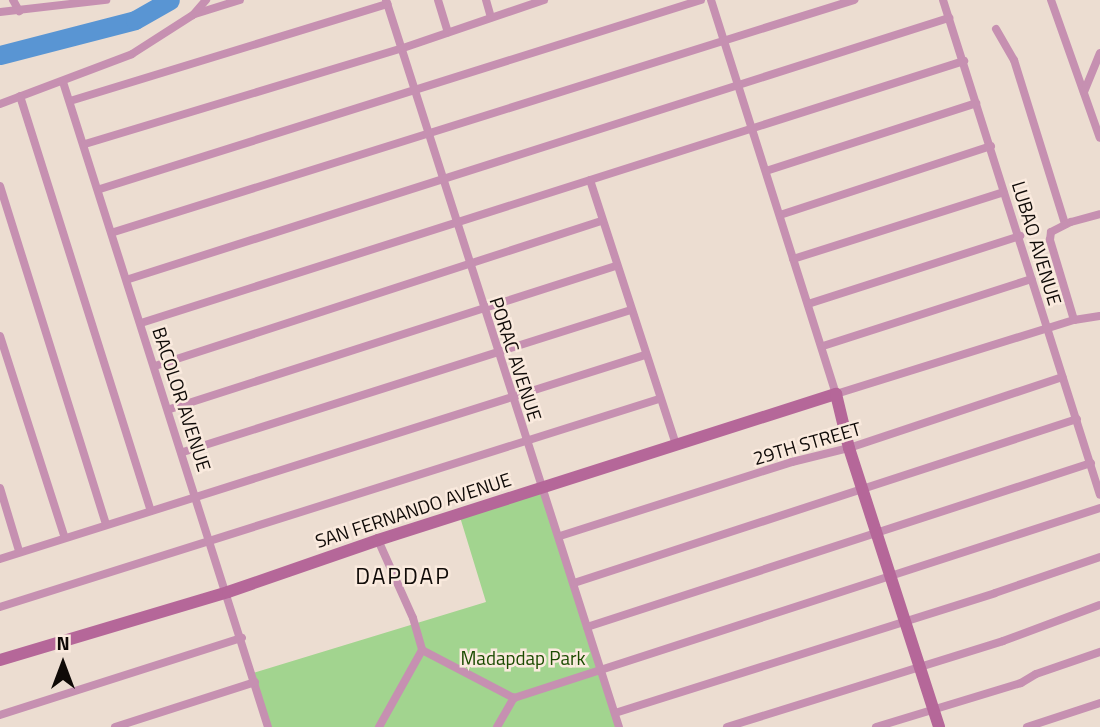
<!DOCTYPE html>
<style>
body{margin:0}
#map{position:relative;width:1100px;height:727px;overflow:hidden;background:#ecddd1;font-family:"Titillium Web",sans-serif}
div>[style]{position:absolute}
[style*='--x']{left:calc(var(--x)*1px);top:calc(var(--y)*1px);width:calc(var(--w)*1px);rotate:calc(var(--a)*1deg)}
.green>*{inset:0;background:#a2d48f}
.river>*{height:19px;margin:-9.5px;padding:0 9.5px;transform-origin:9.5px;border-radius:9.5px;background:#5995d3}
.street>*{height:8px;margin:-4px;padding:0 4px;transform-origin:4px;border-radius:4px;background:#c690b1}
.secondary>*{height:12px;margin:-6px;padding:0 6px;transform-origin:6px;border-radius:6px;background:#b56799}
span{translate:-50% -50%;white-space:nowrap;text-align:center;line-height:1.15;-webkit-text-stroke:5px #faeade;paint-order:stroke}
.street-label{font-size:19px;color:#0f0a07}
.park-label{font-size:19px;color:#1b4b00}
.quarter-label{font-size:23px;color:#0f0a07;letter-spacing:2px}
.north{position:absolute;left:28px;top:629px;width:70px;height:70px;-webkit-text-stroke:5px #faeade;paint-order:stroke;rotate:0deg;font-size:19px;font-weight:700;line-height:28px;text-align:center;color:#0f0a07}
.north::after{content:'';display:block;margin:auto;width:24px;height:32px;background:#0f0a07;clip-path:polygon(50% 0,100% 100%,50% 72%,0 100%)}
</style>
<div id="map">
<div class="green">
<i style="clip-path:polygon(543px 492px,616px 727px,269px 727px,253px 673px,486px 602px,460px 517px)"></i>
</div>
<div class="river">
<i style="--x:0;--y:55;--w:139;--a:-14.5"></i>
<i style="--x:135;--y:20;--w:40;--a:-29.7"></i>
</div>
<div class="street">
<i style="--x:13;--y:0;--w:13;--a:61"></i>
<i style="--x:386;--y:0;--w:763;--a:72.23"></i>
<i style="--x:438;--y:0;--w:34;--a:73"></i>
<i style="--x:486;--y:0;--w:18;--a:74"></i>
<i style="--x:711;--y:0;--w:413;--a:72.4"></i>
<i style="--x:836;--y:394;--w:249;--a:-17.3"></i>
<i style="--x:1074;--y:320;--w:26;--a:-9"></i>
<i style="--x:943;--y:0;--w:519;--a:72.4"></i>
<i style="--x:1051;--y:0;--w:146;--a:70.5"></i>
<i style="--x:0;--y:12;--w:107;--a:-6.5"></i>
<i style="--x:195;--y:14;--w:47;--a:-17.3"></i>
<i style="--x:996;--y:29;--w:36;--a:60"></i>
<i style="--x:1014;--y:60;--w:172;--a:72.7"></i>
<i style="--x:63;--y:82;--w:677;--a:72.37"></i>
<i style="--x:1084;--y:92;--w:42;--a:-67.7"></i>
<i style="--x:20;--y:96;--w:435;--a:72.5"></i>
<i style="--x:70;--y:101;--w:332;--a:-17"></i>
<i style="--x:0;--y:104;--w:141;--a:-20.7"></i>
<i style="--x:132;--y:54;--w:72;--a:-32.6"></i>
<i style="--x:193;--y:15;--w:20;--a:-49"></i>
<i style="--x:85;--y:144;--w:332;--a:-16.8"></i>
<i style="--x:403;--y:48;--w:149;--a:-18.8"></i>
<i style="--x:766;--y:171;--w:221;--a:-17.9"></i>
<i style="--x:590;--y:180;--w:279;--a:72"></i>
<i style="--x:0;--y:186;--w:355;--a:72.6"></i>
<i style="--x:100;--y:189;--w:630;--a:-17.46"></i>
<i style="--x:780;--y:215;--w:222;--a:-18.1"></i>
<i style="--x:114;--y:232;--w:776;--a:-17.41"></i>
<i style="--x:793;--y:259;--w:221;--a:-17.6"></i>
<i style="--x:129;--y:279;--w:861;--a:-17.66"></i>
<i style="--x:808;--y:304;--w:223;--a:-17.8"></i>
<i style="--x:1074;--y:320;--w:84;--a:-106.7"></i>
<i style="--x:1050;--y:240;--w:8;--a:-83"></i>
<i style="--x:1051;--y:232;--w:22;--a:-27"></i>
<i style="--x:1071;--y:222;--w:30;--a:-15"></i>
<i style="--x:141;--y:323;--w:864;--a:-17.66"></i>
<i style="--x:0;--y:336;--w:212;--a:72.2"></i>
<i style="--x:823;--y:346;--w:219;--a:-17.8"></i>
<i style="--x:155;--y:366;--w:470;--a:-18"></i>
<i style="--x:170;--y:409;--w:468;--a:-17.8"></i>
<i style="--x:183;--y:452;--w:469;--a:-17.6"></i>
<i style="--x:0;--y:488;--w:66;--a:73.2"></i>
<i style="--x:560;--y:536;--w:244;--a:-17.7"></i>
<i style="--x:792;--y:462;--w:59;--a:-13.8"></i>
<i style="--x:849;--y:448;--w:225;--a:-18.4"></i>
<i style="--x:378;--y:540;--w:85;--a:65.8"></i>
<i style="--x:413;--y:618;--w:33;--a:74"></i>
<i style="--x:0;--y:559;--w:676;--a:-17.55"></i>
<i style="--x:574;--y:583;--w:529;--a:-18.06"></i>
<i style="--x:0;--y:607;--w:691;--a:-17.52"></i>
<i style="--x:587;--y:627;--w:530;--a:-18.02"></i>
<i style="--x:615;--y:713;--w:398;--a:-17.5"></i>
<i style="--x:995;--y:593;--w:111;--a:-18.9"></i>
<i style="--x:0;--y:715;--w:254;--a:-17.7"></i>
<i style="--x:115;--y:727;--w:147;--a:-17.8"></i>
<i style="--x:379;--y:727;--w:88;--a:-60.8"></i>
<i style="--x:422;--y:650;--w:104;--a:27.6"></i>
<i style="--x:497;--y:727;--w:34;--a:-60"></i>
<i style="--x:514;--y:698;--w:616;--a:-17.96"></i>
<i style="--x:727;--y:727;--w:289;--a:-17.3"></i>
<i style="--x:1003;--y:641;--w:103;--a:-20.4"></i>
<i style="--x:876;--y:727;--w:152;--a:-16.9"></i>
<i style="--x:1021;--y:683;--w:17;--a:-31"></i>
<i style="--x:1036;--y:674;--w:68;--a:-19"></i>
<i style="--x:1027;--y:727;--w:77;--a:-18.2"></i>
</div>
<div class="secondary">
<i style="--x:0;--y:660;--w:238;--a:-16.6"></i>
<i style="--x:228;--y:592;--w:159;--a:-19.1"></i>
<i style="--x:378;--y:540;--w:481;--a:-17.7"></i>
<i style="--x:836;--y:394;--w:56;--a:76.5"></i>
<i style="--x:849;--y:448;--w:293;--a:72.1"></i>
</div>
<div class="street-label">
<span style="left:1037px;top:243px;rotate:73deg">LUBAO AVENUE</span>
<span style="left:516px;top:359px;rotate:72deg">PORAC AVENUE</span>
<span style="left:182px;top:399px;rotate:72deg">BACOLOR AVENUE</span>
<span style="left:807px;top:443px;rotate:-16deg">29TH STREET</span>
<span style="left:413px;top:510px;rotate:-18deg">SAN FERNANDO AVENUE</span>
</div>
<div class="park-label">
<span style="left:523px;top:658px">Madapdap Park</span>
</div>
<div class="quarter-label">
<span style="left:403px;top:576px">DAPDAP</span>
</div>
<div class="north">N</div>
</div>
